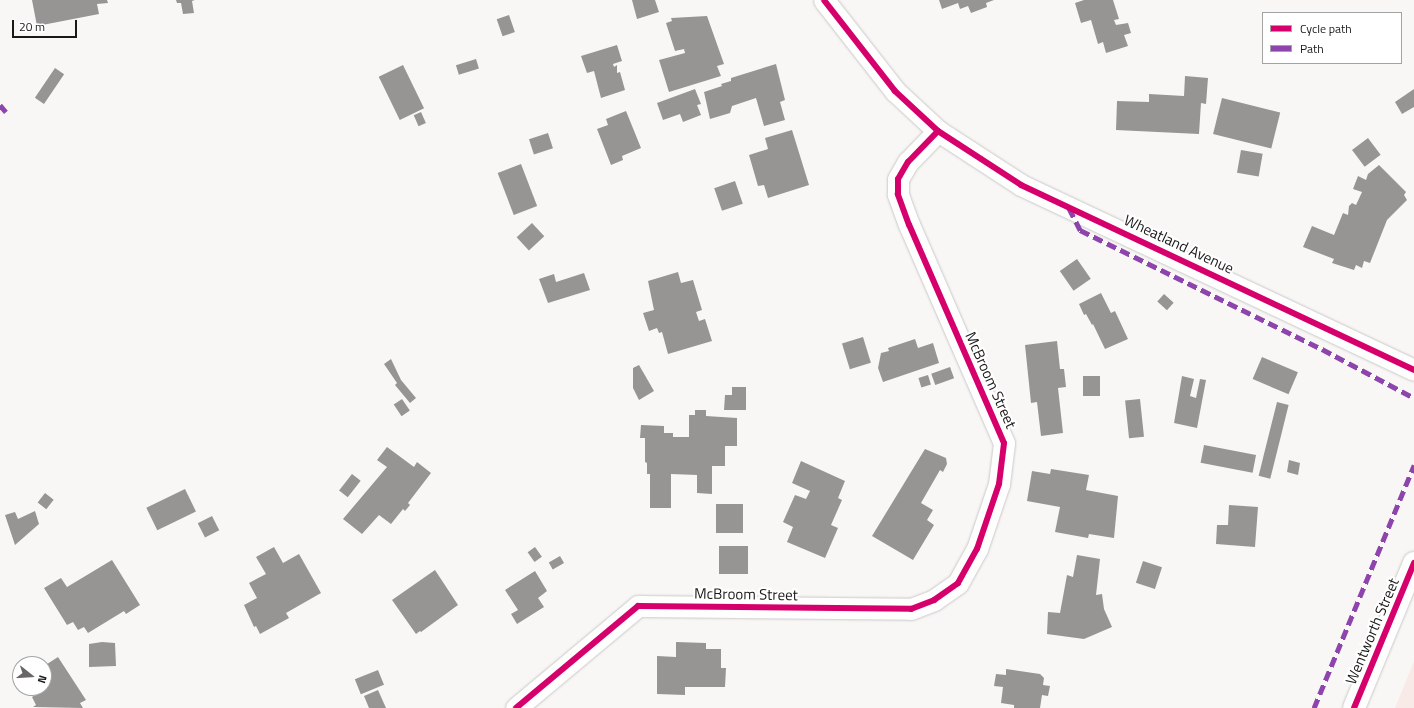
<!DOCTYPE html>
<style>
body{margin:0}
#map{position:relative;width:1414px;height:708px;overflow:hidden;background:#f9f7f5;font-family:"Titillium Web",sans-serif}
div>[style]{position:absolute}
[style*='--x']{left:calc(var(--x)*1px);top:calc(var(--y)*1px);width:calc(var(--w)*1px);rotate:calc(var(--a)*1deg)}
.green>*{inset:0;background:#f8eae7}
.building>*{inset:0;background:#969593;transform-origin:0 0}
.roads{filter:drop-shadow(0 0 1px #cac9c8) drop-shadow(0 0 1px #cac9c8)}
.minor>*{height:21px;margin:-10.5px;padding:0 10.5px;transform-origin:10.5px;border-radius:10.5px;background:#fefefe}
.secondary>*{height:22px;margin:-11px;padding:0 11px;transform-origin:11px;border-radius:11px;background:#fefefe}
.quiet>*{height:5px;margin-top:-2.5px;transform-origin:0;background:repeating-linear-gradient(90deg,#8e44ad 0 10px,transparent 0 15px)}
.cycleway>*{height:6px;margin:-3px;padding:0 3px;transform-origin:3px;border-radius:3px;background:#d6006c}
span{translate:-50% -50%;white-space:nowrap;text-align:center;line-height:1.15;-webkit-text-stroke:4px #fff;paint-order:stroke}
.street-label{font-size:15px;color:#1a1918}
.legend{position:absolute;left:1262px;top:12px;width:140px;height:52px;box-sizing:border-box;background:#fff;border:1px solid #a3a3a3;margin:0;padding:5px 7px;list-style:none;font-size:12px;color:#1a1918}
.legend li{display:flex;align-items:center;gap:8px;height:20px}
.legend b{width:20px;border:1px solid #a3a3a3}
.north{position:absolute;left:12px;top:656px;width:40px;height:40px;box-sizing:border-box;background:#fff;border:1px solid #a3a3a3;border-radius:50%;rotate:107deg;font-size:11px;font-weight:700;line-height:16px;text-align:center;color:#1a1918}
.north::after{content:'';display:block;margin:auto;width:14px;height:18px;background:#686765;clip-path:polygon(50% 0,100% 100%,50% 72%,0 100%)}
.scale{position:absolute;left:12px;top:20px;width:65px;height:18px;box-sizing:border-box;border:2px solid #1a1918;border-top:0;padding-left:5px;font-size:12px;line-height:14px;white-space:nowrap;color:#1a1918;-webkit-text-stroke:3px #fff;paint-order:stroke}
</style>
<div id="map">
<div class="green">
<i style="clip-path:polygon(1414px 661px,1414px 708px,1395px 708px)"></i>
</div>
<div class="building">
<i style="clip-path:polygon(32px 0,107px 0,108px 3px,97px 4px,99px 14px,37px 26px)"></i>
<i style="clip-path:polygon(176px 0,195px 0,192px 1px,194px 13px,183px 14px,181px 3px,177px 3px)"></i>
<i style="clip-path:polygon(632px 0,655px 0,659px 12px,637px 19px)"></i>
<i style="clip-path:polygon(939px 0,994px 0,986px 3px,987px 7px,971px 13px,968px 6px,960px 9px,958px 3px,942px 9px)"></i>
<i style="clip-path:polygon(1084px 0,1113px 0,1119px 19px,1114px 20px,1116px 25px,1128px 23px,1131px 33px,1124px 35px,1128px 46px,1106px 53px,1103px 42px,1098px 44px,1091px 20px,1081px 23px,1075px 3px)"></i>
<i style="left:509px;top:15px;width:18px;height:13px;rotate:71deg"></i>
<i style="clip-path:polygon(707px 16px,724px 64px,717px 66px,721px 76px,669px 92px,659px 60px,685px 53px,684px 49px,675px 51px,666px 23px,672px 21px,671px 18px)"></i>
<i style="clip-path:polygon(617px 45px,622px 61px,613px 64px,614px 67px,617px 65px,617px 73px,620px 72px,625px 90px,601px 98px,594px 71px,587px 73px,581px 56px)"></i>
<i style="left:476px;top:59px;width:10px;height:21px;rotate:73deg"></i>
<i style="clip-path:polygon(776px 64px,785px 100px,780px 102px,785px 120px,764px 126px,756px 98px,732px 106px,730px 113px,710px 119px,704px 92px,722px 86px,721px 84px,731px 81px,731px 78px)"></i>
<i style="left:403px;top:65px;width:48px;height:27px;rotate:64deg"></i>
<i style="left:55px;top:68px;width:11px;height:36px;rotate:34deg"></i>
<i style="clip-path:polygon(1185px 76px,1208px 78px,1206px 104px,1201px 103px,1199px 134px,1116px 130px,1117px 101px,1149px 102px,1149px 94px,1184px 96px)"></i>
<i style="clip-path:polygon(695px 89px,701px 104px,697px 105px,701px 115px,683px 122px,680px 114px,663px 120px,657px 103px)"></i>
<i style="clip-path:polygon(1414px 89px,1414px 107px,1402px 114px,1395px 102px)"></i>
<i style="left:1222px;top:98px;width:60px;height:37px;rotate:14deg"></i>
<i style="clip-path:polygon(626px 111px,641px 148px,622px 156px,623px 160px,611px 165px,597px 129px,608px 125px,606px 119px)"></i>
<i style="left:421px;top:112px;width:12px;height:8px;rotate:66deg"></i>
<i style="clip-path:polygon(792px 130px,809px 185px,768px 198px,764px 185px,758px 186px,749px 155px,768px 149px,765px 138px)"></i>
<i style="left:548px;top:133px;width:16px;height:20px;rotate:72deg"></i>
<i style="left:1368px;top:138px;width:21px;height:20px;rotate:53deg"></i>
<i style="left:1241px;top:150px;width:22px;height:23px;rotate:10deg"></i>
<i style="left:521px;top:164px;width:45px;height:25px;rotate:69deg"></i>
<i style="clip-path:polygon(1379px 165px,1406px 192px,1404px 195px,1407px 200px,1387px 220px,1370px 263px,1364px 261px,1362px 268px,1356px 265px,1354px 270px,1332px 263px,1334px 259px,1303px 247px,1312px 226px,1334px 235px,1343px 213px,1348px 215px,1349px 206px,1352px 203px,1356px 205px,1362px 192px,1353px 189px,1358px 176px,1366px 180px,1368px 174px)"></i>
<i style="left:735px;top:181px;width:24px;height:22px;rotate:71deg"></i>
<i style="left:532px;top:223px;width:18px;height:21px;rotate:47deg"></i>
<i style="left:1077px;top:259px;width:24px;height:21px;rotate:55deg"></i>
<i style="clip-path:polygon(678px 272px,681px 283px,693px 280px,702px 310px,696px 312px,699px 321px,705px 319px,712px 341px,668px 354px,662px 332px,659px 333px,657px 328px,649px 331px,643px 313px,654px 310px,648px 281px)"></i>
<i style="clip-path:polygon(584px 273px,590px 290px,548px 303px,539px 279px,554px 274px,556px 282px)"></i>
<i style="clip-path:polygon(1101px 293px,1111px 313px,1115px 311px,1128px 339px,1105px 349px,1093px 324px,1092px 325px,1086px 314px,1084px 315px,1079px 304px)"></i>
<i style="left:1164px;top:294px;width:13px;height:10px;rotate:42deg"></i>
<i style="left:863px;top:337px;width:27px;height:22px;rotate:73deg"></i>
<i style="clip-path:polygon(915px 339px,918px 348px,933px 343px,939px 363px,883px 382px,878px 368px,881px 353px,889px 351px,888px 348px)"></i>
<i style="clip-path:polygon(1057px 341px,1060px 369px,1064px 369px,1066px 387px,1058px 388px,1063px 433px,1041px 436px,1037px 402px,1031px 403px,1025px 345px)"></i>
<i style="left:1262px;top:357px;width:39px;height:24px;rotate:23deg"></i>
<i style="clip-path:polygon(391px 359px,401px 380px,416px 398px,410px 403px,395px 385px,397px 383px,384px 364px)"></i>
<i style="clip-path:polygon(639px 365px,654px 391px,639px 400px,633px 388px,633px 368px)"></i>
<i style="left:950px;top:367px;width:12px;height:20px;rotate:70deg"></i>
<i style="left:928px;top:375px;width:10px;height:10px;rotate:73deg"></i>
<i style="left:1083px;top:376px;width:17px;height:20px"></i>
<i style="clip-path:polygon(1182px 376px,1194px 379px,1190px 396px,1196px 398px,1200px 379px,1206px 380px,1197px 428px,1174px 423px)"></i>
<i style="clip-path:polygon(732px 387px,746px 387px,746px 410px,724px 410px,725px 395px,732px 395px)"></i>
<i style="left:402px;top:399px;width:14px;height:10px;rotate:56deg"></i>
<i style="left:1140px;top:399px;width:38px;height:15px;rotate:84deg"></i>
<i style="left:1277px;top:402px;width:12px;height:76px;rotate:14deg"></i>
<i style="clip-path:polygon(695px 410px,706px 410px,706px 416px,737px 418px,737px 446px,725px 446px,725px 466px,712px 466px,712px 494px,697px 493px,697px 475px,671px 474px,671px 508px,650px 508px,650px 474px,647px 474px,647px 463px,645px 462px,645px 438px,640px 438px,641px 425px,664px 426px,664px 433px,673px 433px,673px 437px,689px 437px,689px 415px,695px 415px)"></i>
<i style="left:1204px;top:445px;width:53px;height:18px;rotate:11deg"></i>
<i style="clip-path:polygon(387px 447px,414px 467px,417px 462px,431px 473px,408px 503px,410px 505px,405px 511px,403px 509px,391px 524px,379px 515px,362px 534px,343px 519px,387px 467px,377px 460px)"></i>
<i style="clip-path:polygon(925px 449px,946px 458px,947px 464px,943px 472px,940px 470px,921px 503px,933px 510px,927px 520px,934px 525px,913px 560px,872px 536px)"></i>
<i style="clip-path:polygon(1289px 460px,1300px 463px,1298px 475px,1287px 472px)"></i>
<i style="clip-path:polygon(801px 461px,845px 481px,838px 498px,842px 500px,831px 525px,838px 528px,825px 558px,787px 542px,793px 527px,783px 522px,795px 495px,806px 499px,810px 491px,792px 483px)"></i>
<i style="clip-path:polygon(1051px 469px,1089px 475px,1086px 490px,1118px 496px,1114px 538px,1089px 534px,1088px 538px,1055px 532px,1060px 507px,1027px 501px,1032px 471px,1050px 474px)"></i>
<i style="left:352px;top:474px;width:11px;height:21px;rotate:38deg"></i>
<i style="left:185px;top:489px;width:25px;height:43px;rotate:64deg"></i>
<i style="left:45px;top:493px;width:11px;height:12px;rotate:38deg"></i>
<i style="left:716px;top:504px;width:27px;height:29px"></i>
<i style="clip-path:polygon(1229px 505px,1258px 507px,1255px 547px,1216px 544px,1217px 525px,1228px 525px)"></i>
<i style="clip-path:polygon(35px 511px,39px 524px,15px 545px,5px 515px,15px 512px,18px 519px)"></i>
<i style="left:212px;top:516px;width:16px;height:16px;rotate:63deg"></i>
<i style="left:719px;top:546px;width:29px;height:28px"></i>
<i style="clip-path:polygon(274px 547px,283px 563px,299px 554px,321px 593px,286px 613px,289px 618px,260px 634px,256px 626px,254px 627px,244px 605px,257px 598px,249px 583px,266px 574px,256px 557px)"></i>
<i style="left:535px;top:547px;width:12px;height:9px;rotate:55deg"></i>
<i style="clip-path:polygon(1077px 555px,1100px 559px,1096px 595px,1102px 594px,1104px 609px,1112px 627px,1084px 639px,1047px 634px,1048px 612px,1060px 613px,1067px 575px,1073px 577px)"></i>
<i style="left:560px;top:556px;width:8px;height:13px;rotate:60deg"></i>
<i style="clip-path:polygon(112px 560px,140px 605px,126px 614px,124px 611px,88px 633px,84px 627px,78px 630px,73px 622px,67px 625px,44px 588px,61px 578px,67px 587px)"></i>
<i style="left:1143px;top:561px;width:20px;height:23px;rotate:18deg"></i>
<i style="clip-path:polygon(435px 570px,458px 605px,421px 632px,420px 631px,416px 634px,392px 600px)"></i>
<i style="clip-path:polygon(535px 571px,547px 591px,538px 598px,544px 607px,517px 624px,511px 614px,518px 610px,505px 590px)"></i>
<i style="clip-path:polygon(102px 642px,115px 643px,116px 666px,89px 667px,89px 644px)"></i>
<i style="clip-path:polygon(676px 642px,706px 643px,706px 649px,721px 649px,721px 668px,726px 668px,725px 687px,685px 687px,685px 695px,657px 694px,657px 656px,676px 657px)"></i>
<i style="clip-path:polygon(58px 657px,86px 700px,80px 703px,83px 708px,33px 707px,36px 705px,32px 697px,41px 691px,39px 688px,44px 688px,44px 666px)"></i>
<i style="clip-path:polygon(1006px 669px,1040px 674px,1044px 678px,1043px 685px,1050px 686px,1048px 696px,1042px 695px,1040px 708px,1014px 708px,1014px 705px,1001px 703px,1003px 687px,994px 686px,996px 674px,1006px 675px)"></i>
<i style="left:378px;top:670px;width:16px;height:25px;rotate:68deg"></i>
<i style="clip-path:polygon(378px 690px,386px 708px,369px 708px,364px 696px)"></i>
</div>
<div class="roads">
<div class="minor">
<i style="--x:938;--y:131;--w:99;--a:33"></i>
<i style="--x:1021;--y:185;--w:434;--a:25.2"></i>
<i style="--x:516;--y:708;--w:159;--a:-39.9"></i>
<i style="--x:638;--y:606;--w:273;--a:0.6"></i>
<i style="--x:911;--y:609;--w:25;--a:-21"></i>
<i style="--x:934;--y:600;--w:29;--a:-35"></i>
<i style="--x:958;--y:583;--w:39;--a:-61"></i>
<i style="--x:977;--y:549;--w:69;--a:-71.3"></i>
<i style="--x:999;--y:484;--w:41;--a:-83"></i>
<i style="--x:1004;--y:443;--w:238;--a:-113.5"></i>
<i style="--x:909;--y:225;--w:33;--a:-110"></i>
<i style="--x:898;--y:194;--w:15;--a:-90"></i>
<i style="--x:898;--y:179;--w:20;--a:-60"></i>
<i style="--x:908;--y:162;--w:43;--a:-45.9"></i>
<i style="--x:938;--y:131;--w:59;--a:-137.1"></i>
<i style="--x:895;--y:91;--w:115;--a:-128"></i>
</div>
<div class="secondary">
<i style="--x:1354;--y:708;--w:157;--a:-67.5"></i>
</div>
</div>
<div class="quiet">
<i style="--x:0;--y:105;--w:9;--a:49"></i>
<i style="--x:1069;--y:208;--w:25;--a:63"></i>
<i style="--x:1080;--y:230;--w:270;--a:26.2"></i>
<i style="--x:1322;--y:349;--w:104;--a:28"></i>
<i style="--x:1314;--y:708;--w:263;--a:-67.6"></i>
</div>
<div class="cycleway">
<i style="--x:938;--y:131;--w:99;--a:33"></i>
<i style="--x:1021;--y:185;--w:434;--a:25.2"></i>
<i style="--x:516;--y:708;--w:159;--a:-39.9"></i>
<i style="--x:638;--y:606;--w:273;--a:0.6"></i>
<i style="--x:911;--y:609;--w:25;--a:-21"></i>
<i style="--x:934;--y:600;--w:29;--a:-35"></i>
<i style="--x:958;--y:583;--w:39;--a:-61"></i>
<i style="--x:977;--y:549;--w:69;--a:-71.3"></i>
<i style="--x:999;--y:484;--w:41;--a:-83"></i>
<i style="--x:1004;--y:443;--w:238;--a:-113.5"></i>
<i style="--x:909;--y:225;--w:33;--a:-110"></i>
<i style="--x:898;--y:194;--w:15;--a:-90"></i>
<i style="--x:898;--y:179;--w:20;--a:-60"></i>
<i style="--x:908;--y:162;--w:43;--a:-45.9"></i>
<i style="--x:938;--y:131;--w:59;--a:-137.1"></i>
<i style="--x:895;--y:91;--w:115;--a:-128"></i>
<i style="--x:1354;--y:708;--w:157;--a:-67.5"></i>
</div>
<div class="street-label">
<span style="left:1179px;top:244px;rotate:25deg">Wheatland Avenue</span>
<span style="left:991px;top:380px;rotate:66deg">McBroom Street</span>
<span style="left:746px;top:594px;rotate:1deg">McBroom Street</span>
<span style="left:1372px;top:631px;rotate:-67deg">Wentworth Street</span>
</div>
<ul class="legend">
<li><b style="height:5px;background:#d6006c"></b>Cycle path</li>
<li><b style="height:5px;background:#8e44ad"></b>Path</li>
</ul>
<div class="north">N</div>
<div class="scale">20 m</div>
</div>
